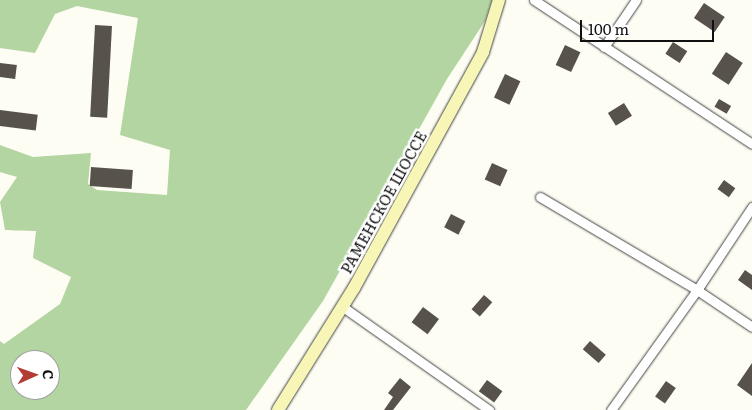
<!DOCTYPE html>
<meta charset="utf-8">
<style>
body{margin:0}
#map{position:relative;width:752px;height:410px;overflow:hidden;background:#fefdf4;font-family:Literata,serif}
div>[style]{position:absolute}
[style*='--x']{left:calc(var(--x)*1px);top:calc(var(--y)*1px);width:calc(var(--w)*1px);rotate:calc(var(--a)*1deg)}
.forest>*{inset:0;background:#b3d5a1}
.building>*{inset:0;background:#58524d;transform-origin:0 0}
.roads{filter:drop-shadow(0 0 1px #434343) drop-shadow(0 0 1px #434343)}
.street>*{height:9px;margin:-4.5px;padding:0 4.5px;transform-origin:4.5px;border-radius:4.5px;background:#fff}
.secondary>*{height:12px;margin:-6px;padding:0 6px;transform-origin:6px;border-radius:6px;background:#f7f6b6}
span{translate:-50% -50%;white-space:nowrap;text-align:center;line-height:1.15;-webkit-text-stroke:5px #fff;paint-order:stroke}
.street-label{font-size:15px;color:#101010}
.north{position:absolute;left:10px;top:350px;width:50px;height:50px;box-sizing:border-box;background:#fff;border:1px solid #9f9f9f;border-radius:50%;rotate:88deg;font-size:14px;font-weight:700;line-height:20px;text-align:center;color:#101010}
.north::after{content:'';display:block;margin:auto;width:18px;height:22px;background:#b33c36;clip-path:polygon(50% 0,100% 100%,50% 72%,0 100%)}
.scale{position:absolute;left:580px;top:20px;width:134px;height:22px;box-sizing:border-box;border:2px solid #101010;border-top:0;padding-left:6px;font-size:15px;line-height:18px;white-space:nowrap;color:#101010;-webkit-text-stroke:4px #fff;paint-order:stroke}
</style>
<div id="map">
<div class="forest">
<i style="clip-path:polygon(evenodd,0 0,492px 0,485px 21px,447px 79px,323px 301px,246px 410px,0 410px,0 341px,4px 344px,60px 304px,71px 277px,33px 258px,36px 231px,5px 230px,0 202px,17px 177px,0 172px,0 145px,33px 157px,91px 153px,88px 184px,97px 190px,167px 195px,170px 150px,120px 135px,138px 18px,77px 6px,55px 14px,35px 53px,0 48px,0 0,20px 360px,50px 360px,50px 390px,20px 390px,20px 360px)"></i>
</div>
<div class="building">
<i style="left:704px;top:3px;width:25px;height:18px;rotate:34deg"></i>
<i style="left:95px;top:25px;width:17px;height:92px;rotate:3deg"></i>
<i style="left:673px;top:42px;width:17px;height:14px;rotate:33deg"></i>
<i style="left:565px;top:45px;width:17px;height:22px;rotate:25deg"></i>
<i style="left:726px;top:52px;width:20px;height:26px;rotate:33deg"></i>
<i style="left:0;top:63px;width:17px;height:14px;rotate:7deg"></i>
<i style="left:505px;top:74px;width:17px;height:26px;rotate:25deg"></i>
<i style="left:719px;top:99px;width:14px;height:9px;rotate:30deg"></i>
<i style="left:624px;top:103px;width:15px;height:19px;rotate:58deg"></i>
<i style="left:0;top:110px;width:38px;height:16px;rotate:7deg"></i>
<i style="left:492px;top:163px;width:17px;height:18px;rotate:24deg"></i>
<i style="left:91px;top:167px;width:42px;height:19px;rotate:4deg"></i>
<i style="left:724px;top:180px;width:14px;height:11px;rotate:36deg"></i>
<i style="left:451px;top:214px;width:16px;height:15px;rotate:27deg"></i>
<i style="clip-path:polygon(745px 270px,752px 275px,752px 290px,738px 280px)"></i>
<i style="left:484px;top:295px;width:11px;height:19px;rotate:41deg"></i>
<i style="left:423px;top:307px;width:20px;height:19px;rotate:37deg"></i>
<i style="left:590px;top:341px;width:21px;height:11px;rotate:41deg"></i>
<i style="clip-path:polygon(752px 363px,752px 396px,737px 385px)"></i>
<i style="clip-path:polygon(400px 378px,411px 387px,393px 410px,384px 410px,393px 397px,388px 393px)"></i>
<i style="left:487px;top:380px;width:19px;height:14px;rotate:36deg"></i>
<i style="left:666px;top:381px;width:12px;height:19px;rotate:35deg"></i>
</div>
<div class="roads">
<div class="street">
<i style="--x:534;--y:0;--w:261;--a:33.4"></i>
<i style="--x:604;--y:47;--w:57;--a:-55.8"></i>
<i style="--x:540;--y:197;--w:182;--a:30.6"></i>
<i style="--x:697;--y:290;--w:66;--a:33.9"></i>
<i style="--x:343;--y:307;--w:179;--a:35.2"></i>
<i style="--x:611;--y:410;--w:148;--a:-54.4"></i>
<i style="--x:697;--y:290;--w:100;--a:-56.5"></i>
</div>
<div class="secondary">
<i style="--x:278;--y:410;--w:144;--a:-58.1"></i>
<i style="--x:354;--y:288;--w:269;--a:-61.3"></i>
<i style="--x:483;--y:52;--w:54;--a:-72.9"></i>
</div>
</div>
<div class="street-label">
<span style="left:383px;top:202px;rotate:-61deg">РАМЕНСКОЕ ШОССЕ</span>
</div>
<div class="north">С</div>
<div class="scale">100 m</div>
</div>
